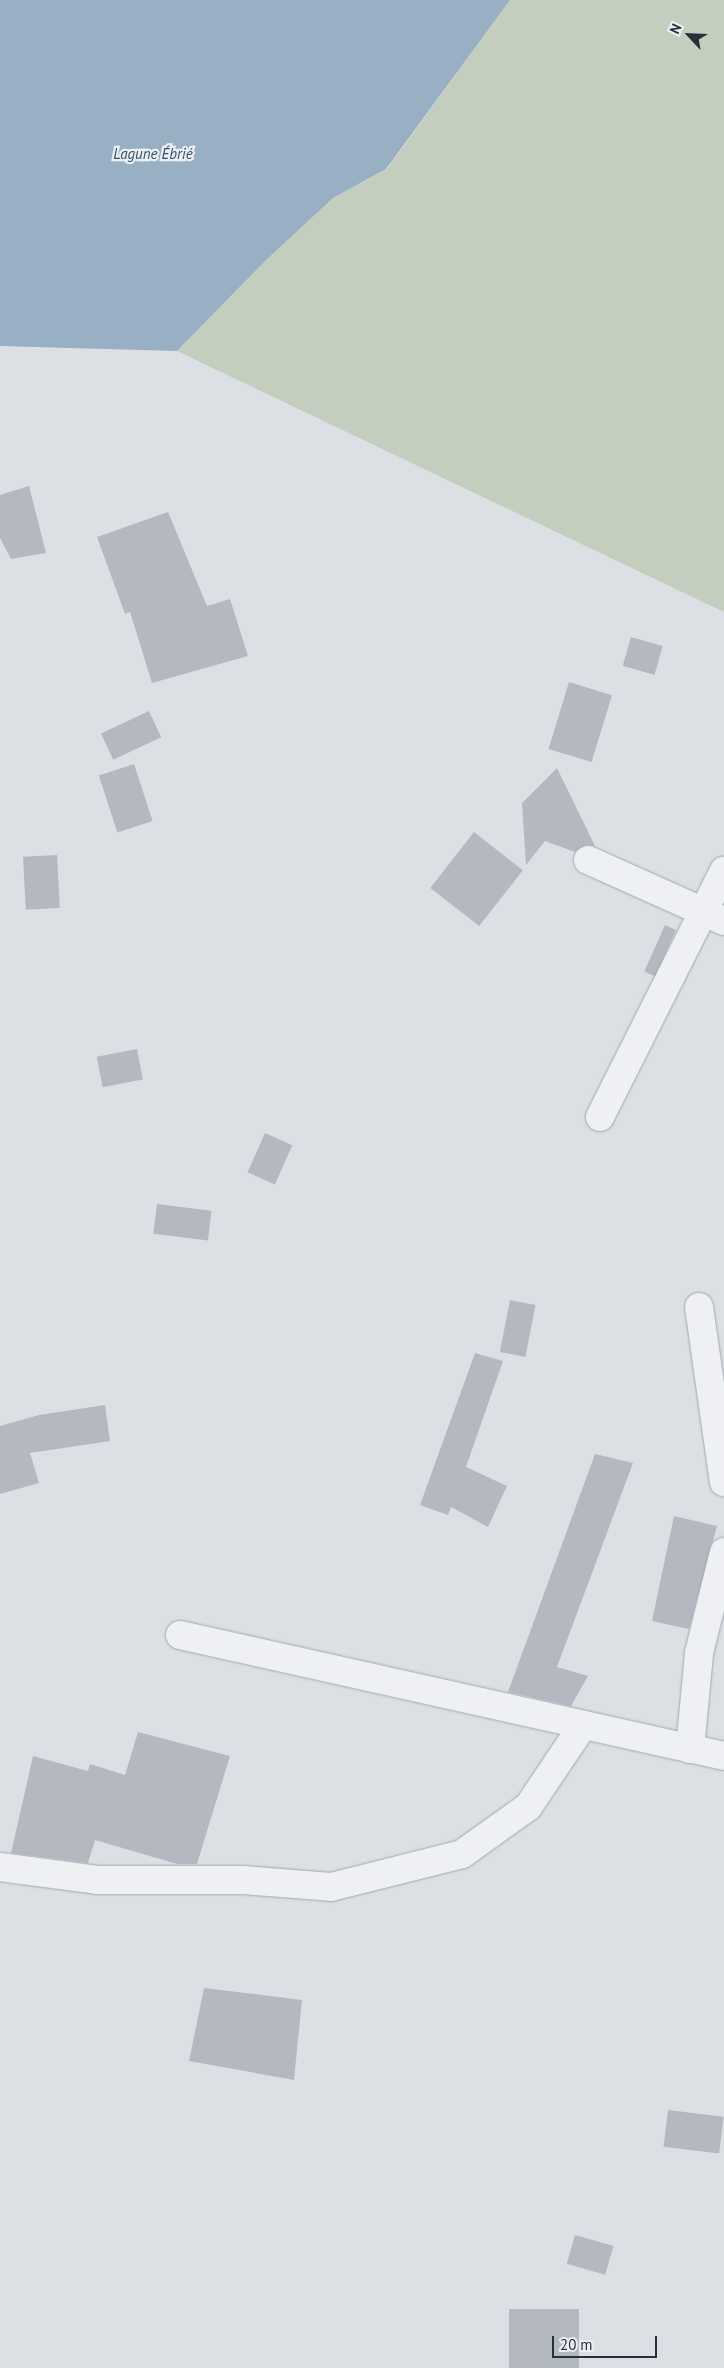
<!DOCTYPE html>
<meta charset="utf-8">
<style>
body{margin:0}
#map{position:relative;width:724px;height:2368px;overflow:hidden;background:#dce0e5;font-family:"PT Sans",sans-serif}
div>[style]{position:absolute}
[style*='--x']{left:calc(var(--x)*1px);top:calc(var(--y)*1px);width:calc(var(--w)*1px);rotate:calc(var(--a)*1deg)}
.green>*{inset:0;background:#c3cebe}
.water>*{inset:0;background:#99afc3}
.building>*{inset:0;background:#b4b9c1;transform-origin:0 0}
.roads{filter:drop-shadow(0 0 1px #a2a7ae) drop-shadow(0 0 1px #a2a7ae)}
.street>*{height:28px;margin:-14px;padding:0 14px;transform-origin:14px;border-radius:14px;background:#eef0f4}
span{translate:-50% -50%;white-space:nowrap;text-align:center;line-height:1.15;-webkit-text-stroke:4.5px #ebeff3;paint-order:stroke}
.water-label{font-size:15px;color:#344f6b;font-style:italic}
.north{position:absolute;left:664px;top:10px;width:50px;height:50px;-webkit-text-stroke:4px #ebeff3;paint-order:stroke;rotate:295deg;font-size:14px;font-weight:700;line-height:20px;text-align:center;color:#272f3a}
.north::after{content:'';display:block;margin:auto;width:18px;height:22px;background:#272f3a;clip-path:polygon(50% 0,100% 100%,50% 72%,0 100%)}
.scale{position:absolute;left:552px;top:2336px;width:105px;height:22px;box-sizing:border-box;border:2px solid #272f3a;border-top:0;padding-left:6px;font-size:15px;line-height:18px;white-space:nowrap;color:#272f3a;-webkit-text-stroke:4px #ebeff3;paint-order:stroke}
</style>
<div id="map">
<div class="green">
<i style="clip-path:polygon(510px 0,724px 0,724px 612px,177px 351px,265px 261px,333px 198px,387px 169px)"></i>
</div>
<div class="water">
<i style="clip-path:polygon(0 0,510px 0,386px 169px,333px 198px,265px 261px,177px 351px,0 346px)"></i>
</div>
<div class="building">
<i style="clip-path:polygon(29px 486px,46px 553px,11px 559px,0 538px,0 495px)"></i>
<i style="clip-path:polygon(168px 512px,207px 606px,230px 599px,248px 656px,152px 683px,130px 612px,125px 614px,97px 537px)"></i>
<i style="left:631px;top:637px;width:33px;height:30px;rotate:16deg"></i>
<i style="left:569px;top:682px;width:45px;height:70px;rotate:17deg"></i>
<i style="left:149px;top:711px;width:29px;height:53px;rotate:65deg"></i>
<i style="left:134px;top:764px;width:60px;height:37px;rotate:72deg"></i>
<i style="clip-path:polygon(557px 768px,595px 846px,586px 845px,575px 852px,545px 841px,526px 865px,522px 803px)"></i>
<i style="left:474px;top:832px;width:62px;height:71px;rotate:38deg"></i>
<i style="left:57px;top:855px;width:53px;height:34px;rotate:87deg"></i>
<i style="left:665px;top:925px;width:12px;height:51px;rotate:24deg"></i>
<i style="left:137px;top:1049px;width:31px;height:41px;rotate:79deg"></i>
<i style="left:265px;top:1133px;width:30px;height:43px;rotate:24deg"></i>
<i style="left:157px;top:1204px;width:55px;height:30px;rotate:7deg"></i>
<i style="left:510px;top:1300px;width:26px;height:53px;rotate:11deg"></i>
<i style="clip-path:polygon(475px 1353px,503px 1361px,466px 1467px,507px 1486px,488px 1527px,451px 1507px,448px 1515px,420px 1505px)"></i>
<i style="clip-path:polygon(105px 1405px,110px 1441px,30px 1453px,39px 1483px,0 1494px,0 1426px,39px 1415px)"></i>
<i style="clip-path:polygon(595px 1454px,633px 1463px,557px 1667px,588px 1676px,571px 1706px,508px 1692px)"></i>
<i style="clip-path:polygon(674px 1516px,717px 1526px,689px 1629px,652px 1621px)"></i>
<i style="clip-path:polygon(138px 1732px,230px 1756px,197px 1864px,177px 1864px,95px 1840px,88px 1863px,11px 1853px,33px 1756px,88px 1771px,90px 1764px,125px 1775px)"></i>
<i style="clip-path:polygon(204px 1988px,302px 2000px,294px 2080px,189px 2061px)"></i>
<i style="left:668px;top:2110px;width:56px;height:37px;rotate:7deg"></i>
<i style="left:575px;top:2235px;width:40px;height:30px;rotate:16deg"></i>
<i style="left:579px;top:2309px;width:59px;height:70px;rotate:90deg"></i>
</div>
<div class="roads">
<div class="street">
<i style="--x:588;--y:860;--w:149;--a:24.2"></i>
<i style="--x:600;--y:1117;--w:276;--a:-63.3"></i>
<i style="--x:699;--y:1307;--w:177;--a:81.9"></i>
<i style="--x:180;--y:1635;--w:557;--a:12.54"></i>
<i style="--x:690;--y:1749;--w:96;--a:-84.6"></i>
<i style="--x:699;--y:1653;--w:104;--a:-76.1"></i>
<i style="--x:0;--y:1867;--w:98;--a:7.6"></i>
<i style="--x:97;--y:1880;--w:146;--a:0"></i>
<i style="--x:243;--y:1880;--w:88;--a:4.5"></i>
<i style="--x:331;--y:1887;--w:135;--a:-14.1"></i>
<i style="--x:462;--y:1854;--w:81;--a:-35.5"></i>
<i style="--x:528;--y:1807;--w:99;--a:-56.1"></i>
</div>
</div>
<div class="water-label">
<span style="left:153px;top:154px">Lagune Ébrié</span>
</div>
<div class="north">N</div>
<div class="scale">20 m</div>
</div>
